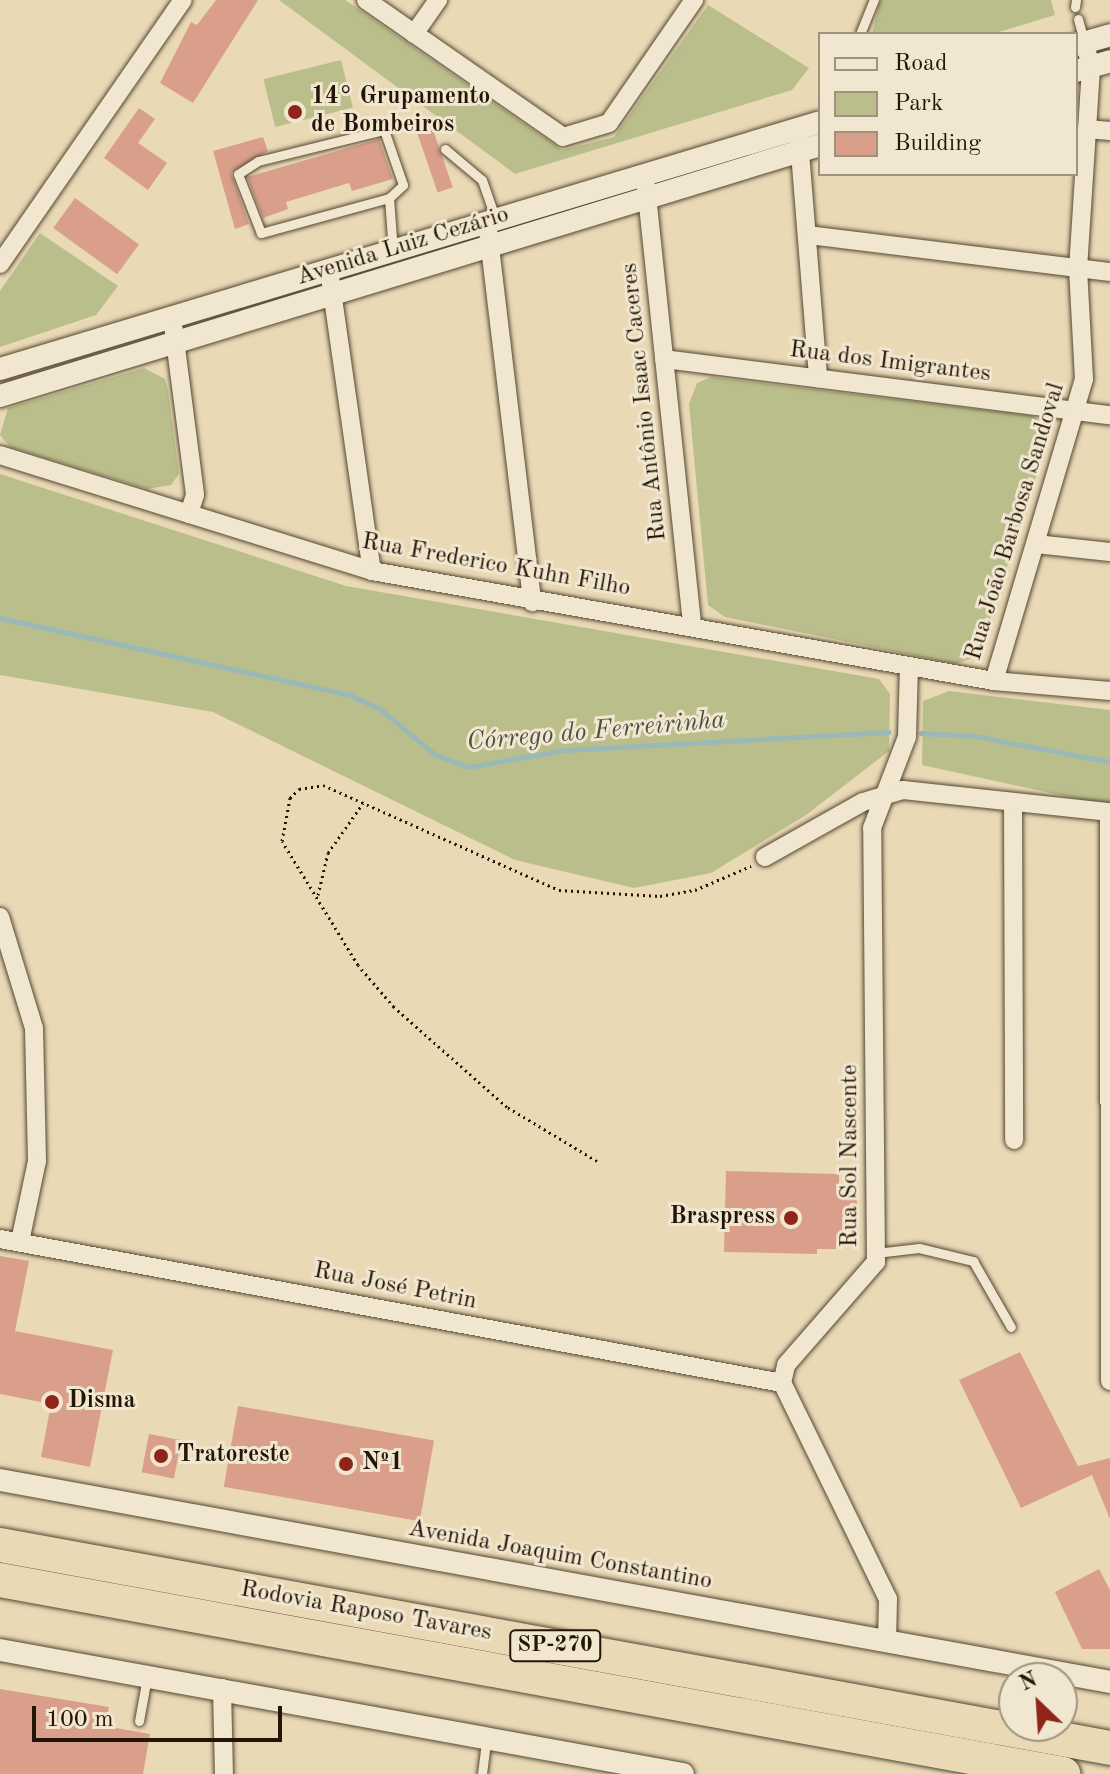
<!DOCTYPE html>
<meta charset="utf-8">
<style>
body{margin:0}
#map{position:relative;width:1110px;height:1774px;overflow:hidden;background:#e9d9b5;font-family:"Old Standard TT",serif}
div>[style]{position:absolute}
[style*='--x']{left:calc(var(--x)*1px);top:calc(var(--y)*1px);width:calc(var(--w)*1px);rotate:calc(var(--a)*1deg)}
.green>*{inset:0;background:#babe8b;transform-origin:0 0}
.stream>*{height:5px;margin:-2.5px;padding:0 2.5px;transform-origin:2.5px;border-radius:2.5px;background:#9ab9b6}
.building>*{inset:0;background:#da9f8b;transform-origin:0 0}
.path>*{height:3px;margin-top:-1.5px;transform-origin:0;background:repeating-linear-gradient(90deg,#231607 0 2px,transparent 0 6px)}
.roads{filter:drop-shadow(0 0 2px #544732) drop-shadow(0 0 2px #544732)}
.service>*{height:9px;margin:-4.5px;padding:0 4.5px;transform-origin:4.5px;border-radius:4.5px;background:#f1e6cf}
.minor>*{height:18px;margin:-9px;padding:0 9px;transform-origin:9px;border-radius:9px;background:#f1e6cf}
.tertiary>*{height:22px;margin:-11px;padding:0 11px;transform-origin:11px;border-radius:11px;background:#f1e6cf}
.motorway>*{height:34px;margin:-17px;padding:0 17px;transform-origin:17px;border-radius:17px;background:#e9d9b5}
.dots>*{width:22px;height:22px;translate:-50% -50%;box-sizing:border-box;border:4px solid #f1e6cf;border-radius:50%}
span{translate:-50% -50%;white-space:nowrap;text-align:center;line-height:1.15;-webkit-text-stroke:6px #f1e6cf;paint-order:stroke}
.shield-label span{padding:2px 6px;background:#f1e6cf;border:2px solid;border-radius:6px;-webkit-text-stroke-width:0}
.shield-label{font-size:22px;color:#231607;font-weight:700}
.poi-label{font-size:24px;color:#231607;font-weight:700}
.left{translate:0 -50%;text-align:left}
.right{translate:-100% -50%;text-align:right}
.street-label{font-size:24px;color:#231607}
.water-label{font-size:26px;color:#4d4f44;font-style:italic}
.legend{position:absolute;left:818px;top:32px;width:260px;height:144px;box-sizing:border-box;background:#f1e6cf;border:2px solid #9f937f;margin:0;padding:10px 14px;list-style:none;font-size:24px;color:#231607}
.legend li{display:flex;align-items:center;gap:16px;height:40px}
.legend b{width:40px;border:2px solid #9f937f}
.north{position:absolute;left:998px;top:1662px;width:80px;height:80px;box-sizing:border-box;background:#f1e6cf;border:2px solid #9f937f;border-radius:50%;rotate:335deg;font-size:22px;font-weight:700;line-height:32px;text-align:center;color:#231607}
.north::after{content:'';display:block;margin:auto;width:28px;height:36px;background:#8f2418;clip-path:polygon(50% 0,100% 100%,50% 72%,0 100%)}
.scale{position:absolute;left:32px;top:1706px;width:250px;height:36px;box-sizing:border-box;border:4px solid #231607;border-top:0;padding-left:10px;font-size:24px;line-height:28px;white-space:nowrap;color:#231607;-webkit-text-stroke:6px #f1e6cf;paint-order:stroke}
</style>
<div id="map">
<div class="green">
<i style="clip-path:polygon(279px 0,345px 0,562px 150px,614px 137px,708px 5px,809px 68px,792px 90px,515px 174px)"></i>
<i style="clip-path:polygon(880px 0,1051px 0,1055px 15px,992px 34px,872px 34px)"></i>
<i style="left:341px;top:60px;width:49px;height:80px;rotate:76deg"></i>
<i style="clip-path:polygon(40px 233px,118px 286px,96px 315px,0 347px,0 291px)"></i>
<i style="clip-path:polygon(144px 368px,165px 379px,168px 390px,179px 474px,171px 485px,147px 489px,10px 447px,0 435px,8px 408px)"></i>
<i style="clip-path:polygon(711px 377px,1033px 416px,1041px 422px,1046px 446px,978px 656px,956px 664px,725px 617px,708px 605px,689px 404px,697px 383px)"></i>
<i style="clip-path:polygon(0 474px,346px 586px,879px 679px,890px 694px,889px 751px,806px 815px,711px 873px,634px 888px,515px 860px,213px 712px,0 675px)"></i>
<i style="clip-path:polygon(949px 691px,1110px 710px,1110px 806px,922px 765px,923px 701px)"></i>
</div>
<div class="stream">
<i style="--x:0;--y:618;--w:358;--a:12.4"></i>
<i style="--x:350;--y:695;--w:33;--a:25"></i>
<i style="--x:380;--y:709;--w:70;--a:39.8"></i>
<i style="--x:434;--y:754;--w:36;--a:21"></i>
<i style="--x:468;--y:767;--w:98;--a:-9.9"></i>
<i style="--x:565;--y:750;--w:324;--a:-3.2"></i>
<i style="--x:921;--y:733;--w:54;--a:3.2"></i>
<i style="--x:975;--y:736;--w:137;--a:10.9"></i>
</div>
<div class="building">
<i style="clip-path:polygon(216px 0,258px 0,193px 103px,160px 83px,191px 22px,197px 25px)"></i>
<i style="clip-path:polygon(139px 108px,155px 119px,138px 143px,167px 163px,148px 190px,104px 158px)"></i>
<i style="left:430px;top:121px;width:70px;height:16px;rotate:71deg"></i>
<i style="clip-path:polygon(263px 137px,268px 151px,231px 173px,249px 224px,235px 229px,213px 151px)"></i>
<i style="clip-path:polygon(379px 139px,393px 179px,352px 191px,349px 183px,286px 202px,288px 209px,263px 218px,247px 177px)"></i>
<i style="left:75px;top:198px;width:79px;height:37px;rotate:36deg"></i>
<i style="clip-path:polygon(726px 1171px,839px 1174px,839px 1192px,857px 1193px,856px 1243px,838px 1243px,837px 1249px,817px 1249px,817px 1254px,724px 1252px)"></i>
<i style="clip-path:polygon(0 1256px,29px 1261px,15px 1331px,113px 1350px,90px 1467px,41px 1457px,51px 1404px,0 1394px)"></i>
<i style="clip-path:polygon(1020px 1352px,1078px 1466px,1110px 1458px,1110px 1519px,1092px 1475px,1021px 1508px,959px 1380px)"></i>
<i style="left:238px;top:1406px;width:199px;height:82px;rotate:10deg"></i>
<i style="left:149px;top:1434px;width:33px;height:39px;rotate:11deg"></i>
<i style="clip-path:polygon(1099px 1569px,1110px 1590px,1110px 1649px,1082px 1649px,1055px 1592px)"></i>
<i style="clip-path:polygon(0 1689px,109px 1707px,105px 1726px,150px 1734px,143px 1774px,0 1774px)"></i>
</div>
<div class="path">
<i style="--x:318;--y:895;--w:43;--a:-76.6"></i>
<i style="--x:328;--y:853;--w:61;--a:-55"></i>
<i style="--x:597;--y:1161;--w:105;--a:-149"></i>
<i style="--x:507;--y:1107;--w:151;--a:-138.5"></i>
<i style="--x:394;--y:1007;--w:55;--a:-130.6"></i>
<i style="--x:358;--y:965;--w:145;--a:-121.5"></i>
<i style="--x:282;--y:841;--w:44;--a:-79.5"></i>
<i style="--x:290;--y:798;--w:13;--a:-45"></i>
<i style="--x:299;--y:789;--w:24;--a:-9"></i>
<i style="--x:323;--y:785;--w:258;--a:24"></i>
<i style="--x:559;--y:890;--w:101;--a:3.4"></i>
<i style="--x:660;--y:896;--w:36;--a:-10"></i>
<i style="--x:695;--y:890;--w:61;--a:-23.2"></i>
</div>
<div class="roads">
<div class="service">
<i style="--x:1075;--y:7;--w:7;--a:-82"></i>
<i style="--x:1078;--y:19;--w:24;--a:75"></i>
<i style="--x:860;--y:34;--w:37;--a:-68"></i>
<i style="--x:445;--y:149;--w:48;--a:40"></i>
<i style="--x:482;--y:180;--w:42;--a:70.7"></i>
<i style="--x:389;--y:198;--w:133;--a:164.7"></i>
<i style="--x:261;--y:233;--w:63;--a:-111.3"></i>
<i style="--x:238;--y:174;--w:24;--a:-33"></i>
<i style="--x:258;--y:161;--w:130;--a:-13.8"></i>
<i style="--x:384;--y:130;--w:58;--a:70.9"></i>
<i style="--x:403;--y:185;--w:19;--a:137"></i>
<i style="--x:389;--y:198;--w:53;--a:85.7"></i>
<i style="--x:876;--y:1253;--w:43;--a:-6.6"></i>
<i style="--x:919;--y:1248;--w:56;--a:13.5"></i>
<i style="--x:973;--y:1261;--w:76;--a:60.1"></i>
<i style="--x:139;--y:1721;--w:45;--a:-79.7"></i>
<i style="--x:482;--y:1774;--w:35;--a:-83"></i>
</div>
<div class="minor">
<i style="--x:366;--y:0;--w:240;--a:34.8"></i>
<i style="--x:563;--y:137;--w:48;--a:-16.9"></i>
<i style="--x:609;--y:123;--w:150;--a:-55.4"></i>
<i style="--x:414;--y:34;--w:42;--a:-54.8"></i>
<i style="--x:1087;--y:129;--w:23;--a:5"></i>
<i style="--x:799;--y:140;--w:239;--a:85.4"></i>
<i style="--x:646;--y:186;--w:440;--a:84"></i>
<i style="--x:487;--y:222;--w:383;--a:83.2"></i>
<i style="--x:808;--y:235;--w:304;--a:7"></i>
<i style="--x:0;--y:264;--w:321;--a:-55.3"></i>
<i style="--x:329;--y:270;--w:304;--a:81.9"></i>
<i style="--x:172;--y:317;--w:179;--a:82.6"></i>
<i style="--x:195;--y:495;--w:20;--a:108"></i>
<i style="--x:664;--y:359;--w:450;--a:7.2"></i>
<i style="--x:0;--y:455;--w:390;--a:17.3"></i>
<i style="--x:372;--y:571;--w:632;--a:10.03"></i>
<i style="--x:994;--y:681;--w:116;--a:4.9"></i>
<i style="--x:1036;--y:544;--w:74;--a:6.2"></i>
<i style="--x:994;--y:681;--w:315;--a:-73.4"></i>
<i style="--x:1084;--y:379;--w:110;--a:-93.1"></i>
<i style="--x:1078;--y:269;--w:203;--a:-86.3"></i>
<i style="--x:1091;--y:66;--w:25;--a:-106"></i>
<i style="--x:1013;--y:802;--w:338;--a:89.8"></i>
<i style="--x:1109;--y:812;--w:569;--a:89.9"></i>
<i style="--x:765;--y:857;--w:112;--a:-29.3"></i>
<i style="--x:863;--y:802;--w:42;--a:-16.7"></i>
<i style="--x:903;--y:790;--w:208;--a:6.1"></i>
<i style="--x:0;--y:917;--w:116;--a:73"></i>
<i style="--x:34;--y:1028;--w:133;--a:88.7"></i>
<i style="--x:37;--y:1161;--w:83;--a:101.9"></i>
<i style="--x:0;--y:1239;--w:795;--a:10.43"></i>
<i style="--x:887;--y:1641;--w:42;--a:-88.6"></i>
<i style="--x:888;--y:1599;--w:241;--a:-116.1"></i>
<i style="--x:782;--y:1383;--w:18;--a:-77"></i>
<i style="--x:786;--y:1365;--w:137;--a:-48.9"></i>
<i style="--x:876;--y:1262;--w:434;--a:-90.5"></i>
<i style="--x:872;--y:828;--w:97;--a:-69"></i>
<i style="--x:907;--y:737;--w:71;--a:-88.4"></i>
<i style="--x:222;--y:1688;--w:86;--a:88.7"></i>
</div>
<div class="tertiary">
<i style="--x:1076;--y:45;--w:35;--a:-16"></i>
<i style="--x:1076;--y:71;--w:35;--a:-16"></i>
<i style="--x:0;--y:369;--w:856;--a:-16.76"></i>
<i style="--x:0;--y:396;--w:858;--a:-17.02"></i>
<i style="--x:0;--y:1480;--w:1128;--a:10.31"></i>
<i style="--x:0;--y:1650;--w:694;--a:10.29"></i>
</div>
<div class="motorway">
<i style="--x:0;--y:1545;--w:1128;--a:10.36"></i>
<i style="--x:0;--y:1580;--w:1081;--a:10.34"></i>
</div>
</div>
<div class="dots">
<i style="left:295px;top:112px;background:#8f2418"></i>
<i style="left:791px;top:1218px;background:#8f2418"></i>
<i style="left:52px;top:1402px;background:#8f2418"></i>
<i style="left:161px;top:1456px;background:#8f2418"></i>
<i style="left:346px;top:1464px;background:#8f2418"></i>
</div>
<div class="shield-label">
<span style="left:555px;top:1646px">SP-270</span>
</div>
<div class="poi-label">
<span class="left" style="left:311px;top:112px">14° Grupamento<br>de Bombeiros</span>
<span class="right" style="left:775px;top:1218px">Braspress</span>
<span class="left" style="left:68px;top:1402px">Disma</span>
<span class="left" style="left:177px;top:1456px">Tratoreste</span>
<span class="left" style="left:362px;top:1464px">Nº1</span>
</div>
<div class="street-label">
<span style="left:403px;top:247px;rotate:-17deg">Avenida Luiz Cezário</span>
<span style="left:890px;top:363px;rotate:7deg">Rua dos Imigrantes</span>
<span style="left:645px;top:402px;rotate:-96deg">Rua Antônio Isaac Caceres</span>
<span style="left:1016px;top:522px;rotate:-73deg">Rua João Barbosa Sandoval</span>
<span style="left:496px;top:566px;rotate:10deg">Rua Frederico Kuhn Filho</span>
<span style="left:851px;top:1156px;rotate:-90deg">Rua Sol Nascente</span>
<span style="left:395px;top:1287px;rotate:11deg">Rua José Petrin</span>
<span style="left:560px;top:1556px;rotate:10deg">Avenida Joaquim Constantino</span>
<span style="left:366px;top:1612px;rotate:10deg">Rodovia Raposo Tavares</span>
</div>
<div class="water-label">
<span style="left:596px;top:732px;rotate:-5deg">Córrego do Ferreirinha</span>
</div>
<ul class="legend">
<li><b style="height:10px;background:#f1e6cf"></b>Road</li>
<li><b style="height:22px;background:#babe8b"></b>Park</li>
<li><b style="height:22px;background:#da9f8b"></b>Building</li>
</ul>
<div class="north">N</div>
<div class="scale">100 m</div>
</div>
